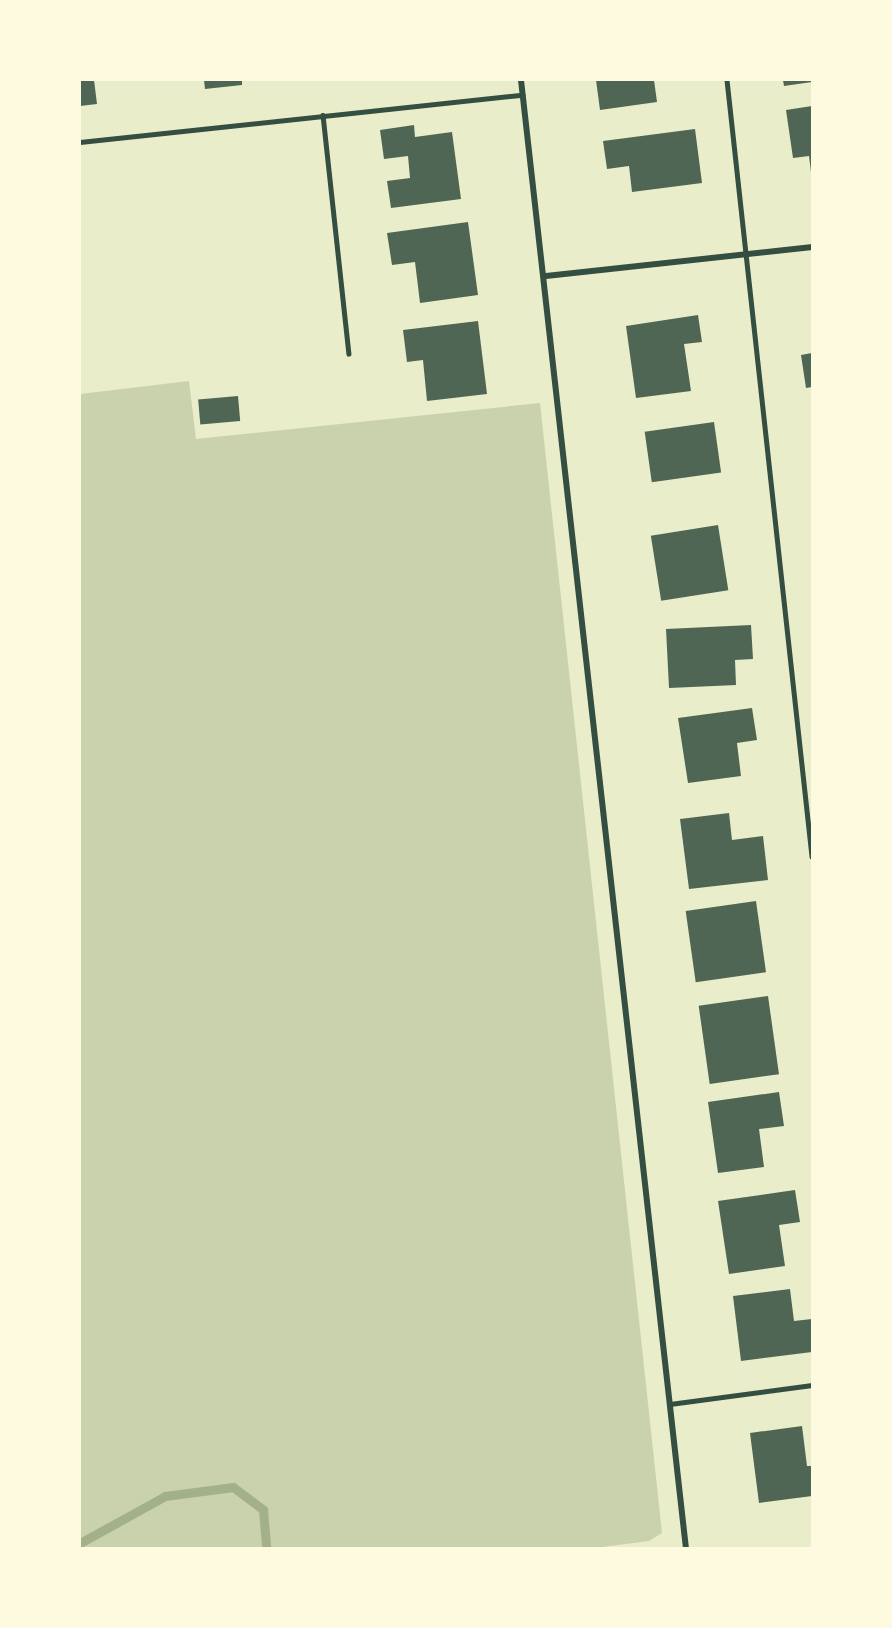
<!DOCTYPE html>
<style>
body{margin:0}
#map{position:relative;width:892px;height:1628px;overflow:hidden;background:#e9edc9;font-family:Rubik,sans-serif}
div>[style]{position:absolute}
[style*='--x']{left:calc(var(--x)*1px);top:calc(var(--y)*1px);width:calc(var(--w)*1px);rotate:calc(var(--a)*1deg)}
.green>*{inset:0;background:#cad2ad}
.stream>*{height:9px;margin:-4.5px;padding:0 4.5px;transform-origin:4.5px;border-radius:4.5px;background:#a3b18a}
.building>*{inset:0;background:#4f6655;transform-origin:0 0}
.service>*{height:4.5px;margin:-2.25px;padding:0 2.25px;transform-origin:2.25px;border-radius:2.25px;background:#344e41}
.minor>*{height:6px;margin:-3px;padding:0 3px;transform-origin:3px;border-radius:3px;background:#344e41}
span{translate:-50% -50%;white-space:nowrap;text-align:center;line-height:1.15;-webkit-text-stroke:4.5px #fefae0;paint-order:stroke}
.frame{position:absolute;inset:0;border:81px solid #fefae0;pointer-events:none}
</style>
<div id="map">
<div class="green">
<i style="clip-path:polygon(189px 381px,196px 439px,540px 403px,662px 1533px,649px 1541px,595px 1548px,80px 1548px,80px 394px)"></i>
</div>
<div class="stream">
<i style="--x:80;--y:1543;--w:97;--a:-28.9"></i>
<i style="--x:165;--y:1496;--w:69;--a:-7.5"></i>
<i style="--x:233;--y:1487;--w:38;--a:37"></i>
<i style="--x:263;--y:1510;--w:38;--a:85"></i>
</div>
<div class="building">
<i style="clip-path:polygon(80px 80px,94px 80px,97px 104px,80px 106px)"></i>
<i style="clip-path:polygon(204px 80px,242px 80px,242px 85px,205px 89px)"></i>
<i style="clip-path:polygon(596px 80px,654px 80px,657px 102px,600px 110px)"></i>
<i style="clip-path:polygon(783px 80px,812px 80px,812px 82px,784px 86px)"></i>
<i style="clip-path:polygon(812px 106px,812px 172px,811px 172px,809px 156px,793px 158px,786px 110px)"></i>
<i style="clip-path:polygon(414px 125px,415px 137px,452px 132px,461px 199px,391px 208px,387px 181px,410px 178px,408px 156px,384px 159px,380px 130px)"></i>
<i style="clip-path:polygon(695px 129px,702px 183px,632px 192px,629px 166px,607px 169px,603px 141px)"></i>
<i style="clip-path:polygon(468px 222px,478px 295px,420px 303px,415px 262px,392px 265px,387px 233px)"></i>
<i style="clip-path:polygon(698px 315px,702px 342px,684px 344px,691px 391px,636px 398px,626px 326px)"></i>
<i style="clip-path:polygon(478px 321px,487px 394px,427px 401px,423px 360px,407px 362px,403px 330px)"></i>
<i style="clip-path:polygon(812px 353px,812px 387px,806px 388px,801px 355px)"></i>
<i style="left:238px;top:396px;width:25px;height:40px;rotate:85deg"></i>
<i style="left:714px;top:422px;width:51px;height:70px;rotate:82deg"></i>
<i style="left:718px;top:525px;width:66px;height:68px;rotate:81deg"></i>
<i style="clip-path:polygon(751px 625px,753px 659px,735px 660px,736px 685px,669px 688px,666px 629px)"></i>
<i style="clip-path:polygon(752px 708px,757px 740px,737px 743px,741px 776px,688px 783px,678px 718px)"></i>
<i style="clip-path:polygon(729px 813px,732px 840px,763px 836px,768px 880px,689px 889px,680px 819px)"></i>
<i style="left:756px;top:901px;width:72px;height:71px;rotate:82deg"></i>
<i style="left:768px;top:996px;width:79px;height:70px;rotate:82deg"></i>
<i style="clip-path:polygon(779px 1092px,784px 1126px,759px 1129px,764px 1167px,718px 1173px,708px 1102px)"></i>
<i style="clip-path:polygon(795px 1190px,800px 1222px,779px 1225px,785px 1266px,729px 1274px,718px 1201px)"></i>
<i style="clip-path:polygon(790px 1289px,794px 1321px,812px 1319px,812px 1352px,741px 1361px,733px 1296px)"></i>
<i style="clip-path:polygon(802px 1426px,807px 1466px,812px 1466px,812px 1496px,759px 1503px,750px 1433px)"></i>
</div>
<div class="service">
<i style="--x:727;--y:80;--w:781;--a:83.75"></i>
<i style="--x:323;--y:115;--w:240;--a:83.8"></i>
<i style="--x:80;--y:142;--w:445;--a:-6.1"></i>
<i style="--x:670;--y:1404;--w:143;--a:-7.6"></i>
</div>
<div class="minor">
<i style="--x:521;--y:80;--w:1477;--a:83.59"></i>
<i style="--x:546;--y:276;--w:268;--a:-6.2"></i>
</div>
<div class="frame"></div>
</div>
